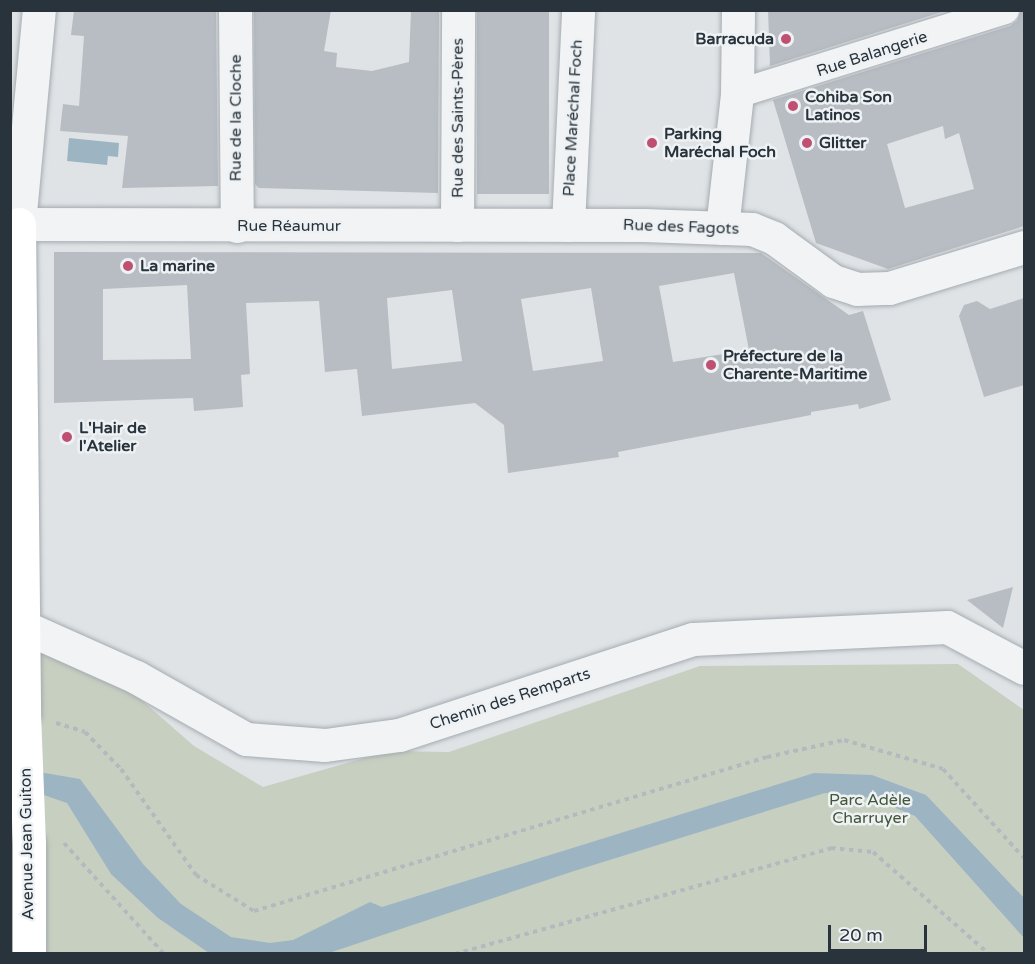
<!DOCTYPE html>
<meta charset="utf-8">
<style>
body{margin:0}
#map{position:relative;width:1035px;height:964px;overflow:hidden;background:#dfe3e6;font-family:"Varela Round",sans-serif}
div>[style]{position:absolute}
[style*='--x']{left:calc(var(--x)*1px);top:calc(var(--y)*1px);width:calc(var(--w)*1px);rotate:calc(var(--a)*1deg)}
.green>*{inset:0;background:#c7cfc1}
.water>*{inset:0;background:#9db5c3}
.building>*{inset:0;background:#b7bdc3;transform-origin:0 0}
.path>*{height:4px;margin-top:-2px;transform-origin:0;background:repeating-linear-gradient(90deg,#b5b9be 0 4.5px,transparent 0 9px)}
.roads{filter:drop-shadow(0 0 2px #a5abb0) drop-shadow(0 0 2px #a5abb0)}
.pedestrian>*{height:28px;margin:-14px;padding:0 14px;transform-origin:14px;border-radius:14px;background:#f1f3f5}
.minor>*{height:33px;margin:-16.5px;padding:0 16.5px;transform-origin:16.5px;border-radius:16.5px;background:#f1f3f5}
.tertiary>*{height:33px;margin:-16.5px;padding:0 16.5px;transform-origin:16.5px;border-radius:16.5px;background:#f1f3f5}
.secondary>*{height:33px;margin:-16.5px;padding:0 16.5px;transform-origin:16.5px;border-radius:16.5px;background:#fff}
.secondary-bridge>*{height:33px;margin:-16.5px;padding:0 16.5px;transform-origin:16.5px;border-radius:16.5px;background:#fff}
.dots>*{width:16px;height:16px;translate:-50% -50%;box-sizing:border-box;border:3px solid #eef2f4;border-radius:50%}
span{translate:-50% -50%;white-space:nowrap;text-align:center;line-height:1.15;-webkit-text-stroke:5px #eef2f4;paint-order:stroke}
.poi-label{font-size:16px;color:#29333c;font-weight:700}
.right{translate:-100% -50%;text-align:right}
.left{translate:0 -50%;text-align:left}
.street-label{font-size:16px;color:#29333c}
.park-label{font-size:16px;color:#425638}
.frame{position:absolute;inset:0;border:12px solid #29333c;pointer-events:none}
.scale{position:absolute;left:828px;top:925px;width:99px;height:27px;box-sizing:border-box;border:3px solid #29333c;border-top:0;padding-left:8px;font-size:18px;line-height:21px;white-space:nowrap;color:#29333c;-webkit-text-stroke:4px #eef2f4;paint-order:stroke}
</style>
<div id="map">
<div class="green">
<i style="clip-path:polygon(11px 641px,19px 641px,130px 690px,194px 746px,263px 787px,389px 751px,449px 752px,700px 666px,958px 664px,1024px 710px,1024px 953px,11px 954px)"></i>
</div>
<div class="water">
<i style="clip-path:polygon(69px 138px,119px 143px,118px 157px,108px 156px,107px 165px,67px 161px)"></i>
<i style="clip-path:polygon(33px 771px,80px 779px,143px 864px,181px 904px,231px 937px,270px 943px,293px 940px,370px 902px,382px 907px,814px 773px,872px 775px,926px 795px,1024px 898px,1024px 938px,915px 816px,871px 798px,825px 793px,571px 872px,329px 953px,209px 953px,158px 918px,111px 874px,67px 803px,38px 793px,11px 794px,10px 772px)"></i>
</div>
<div class="building">
<i style="clip-path:polygon(74px 10px,216px 10px,218px 186px,122px 188px,128px 136px,60px 131px,63px 104px,79px 106px,84px 36px,71px 35px)"></i>
<i style="clip-path:polygon(254px 10px,331px 10px,324px 51px,337px 53px,336px 67px,372px 71px,409px 62px,411px 10px,439px 10px,438px 193px,259px 188px,255px 184px)"></i>
<i style="left:477px;top:10px;width:72px;height:184px"></i>
<i style="clip-path:polygon(768px 10px,948px 10px,770px 66px)"></i>
<i style="clip-path:polygon(evenodd,1021px 10px,1024px 10px,1024px 226px,888px 269px,816px 243px,773px 100px,1010px 26px,1017px 21px,1021px 10px,943px 126px,945px 139px,959px 133px,974px 189px,905px 208px,887px 144px,943px 126px)"></i>
<i style="clip-path:polygon(evenodd,54px 252px,761px 253px,849px 315px,863px 311px,891px 400px,859px 409px,858px 404px,811px 412px,811px 415px,618px 452px,619px 457px,508px 473px,504px 425px,475px 403px,362px 416px,357px 369px,325px 372px,319px 301px,246px 303px,250px 374px,241px 375px,243px 407px,194px 411px,193px 398px,54px 403px,54px 252px,734px 273px,749px 350px,673px 362px,659px 286px,734px 273px,54px 252px,187px 285px,191px 359px,103px 360px,103px 289px,187px 285px,54px 252px,591px 288px,603px 361px,533px 371px,521px 299px,591px 288px,54px 252px,452px 290px,462px 361px,392px 369px,387px 298px,452px 290px)"></i>
<i style="clip-path:polygon(1024px 298px,1024px 385px,984px 397px,959px 316px,964px 305px,977px 301px,990px 309px)"></i>
<i style="clip-path:polygon(1013px 587px,1003px 628px,967px 600px)"></i>
</div>
<div class="path">
<i style="--x:56;--y:723;--w:30;--a:17"></i>
<i style="--x:85;--y:732;--w:52;--a:45.8"></i>
<i style="--x:121;--y:769;--w:130;--a:54.7"></i>
<i style="--x:196;--y:875;--w:68;--a:31.8"></i>
<i style="--x:254;--y:911;--w:536;--a:-16.71"></i>
<i style="--x:767;--y:757;--w:79;--a:-12.4"></i>
<i style="--x:844;--y:740;--w:103;--a:16.3"></i>
<i style="--x:943;--y:769;--w:120;--a:47.7"></i>
<i style="--x:64;--y:843;--w:149;--a:48"></i>
<i style="--x:455;--y:954;--w:391;--a:-15.7"></i>
<i style="--x:831;--y:848;--w:42;--a:5.4"></i>
<i style="--x:873;--y:852;--w:154;--a:41.3"></i>
<i style="--x:656;--y:954;--w:41;--a:0"></i>
</div>
<div class="roads">
<div class="pedestrian">
<i style="--x:737;--y:94;--w:281;--a:-17.4"></i>
</div>
<div class="minor">
<i style="--x:235;--y:10;--w:216;--a:89.5"></i>
<i style="--x:19;--y:224;--w:215;--a:-84.7"></i>
<i style="--x:457;--y:225;--w:215;--a:-89.7"></i>
<i style="--x:568;--y:225;--w:215;--a:-87.3"></i>
<i style="--x:722;--y:228;--w:135;--a:-83.6"></i>
<i style="--x:737;--y:94;--w:84;--a:-89.3"></i>
<i style="--x:10;--y:625;--w:12;--a:5"></i>
<i style="--x:22;--y:626;--w:125;--a:24.1"></i>
<i style="--x:136;--y:677;--w:126;--a:29.4"></i>
<i style="--x:246;--y:739;--w:79;--a:4.3"></i>
<i style="--x:325;--y:745;--w:75;--a:-7.7"></i>
<i style="--x:399;--y:735;--w:309;--a:-18.1"></i>
<i style="--x:693;--y:639;--w:254;--a:-2.7"></i>
<i style="--x:947;--y:627;--w:87;--a:28"></i>
</div>
<div class="tertiary">
<i style="--x:10;--y:224;--w:634;--a:0.09"></i>
<i style="--x:644;--y:225;--w:108;--a:2.1"></i>
<i style="--x:752;--y:229;--w:24;--a:22"></i>
<i style="--x:774;--y:238;--w:73;--a:36.1"></i>
<i style="--x:833;--y:281;--w:25;--a:18"></i>
<i style="--x:857;--y:289;--w:32;--a:-2"></i>
<i style="--x:889;--y:288;--w:141;--a:-16.9"></i>
</div>
<div class="secondary">
<i style="--x:19;--y:224;--w:489;--a:89.4"></i>
<i style="--x:29;--y:844;--w:110;--a:90"></i>
</div>
</div>
<div class="secondary-bridge">
<i style="--x:24;--y:713;--w:131;--a:87.8"></i>
</div>
<div class="dots">
<i style="left:786px;top:39px;background:#bf5072"></i>
<i style="left:793px;top:106px;background:#bf5072"></i>
<i style="left:652px;top:143px;background:#bf5072"></i>
<i style="left:807px;top:143px;background:#bf5072"></i>
<i style="left:128px;top:266px;background:#bf5072"></i>
<i style="left:711px;top:365px;background:#bf5072"></i>
<i style="left:67px;top:437px;background:#bf5072"></i>
</div>
<div class="poi-label">
<span class="right" style="left:774px;top:39px">Barracuda</span>
<span class="left" style="left:805px;top:106px">Cohiba Son<br>Latinos</span>
<span class="left" style="left:664px;top:143px">Parking<br>Maréchal Foch</span>
<span class="left" style="left:819px;top:143px">Glitter</span>
<span class="left" style="left:140px;top:266px">La marine</span>
<span class="left" style="left:723px;top:365px">Préfecture de la<br>Charente-Maritime</span>
<span class="left" style="left:79px;top:437px">L'Hair de<br>l'Atelier</span>
</div>
<div class="street-label">
<span style="left:872px;top:54px;rotate:-18deg">Rue Balangerie</span>
<span style="left:236px;top:118px;rotate:-90deg">Rue de la Cloche</span>
<span style="left:458px;top:118px;rotate:-90deg">Rue des Saints-Pères</span>
<span style="left:573px;top:118px;rotate:-87deg">Place Maréchal Foch</span>
<span style="left:289px;top:226px">Rue Réaumur</span>
<span style="left:681px;top:227px;rotate:2deg">Rue des Fagots</span>
<span style="left:510px;top:699px;rotate:-18deg">Chemin des Remparts</span>
<span style="left:27px;top:844px;rotate:-91deg">Avenue Jean Guiton</span>
</div>
<div class="park-label">
<span style="left:870px;top:809px">Parc Adèle<br>Charruyer</span>
</div>
<div class="frame"></div>
<div class="scale">20 m</div>
</div>
